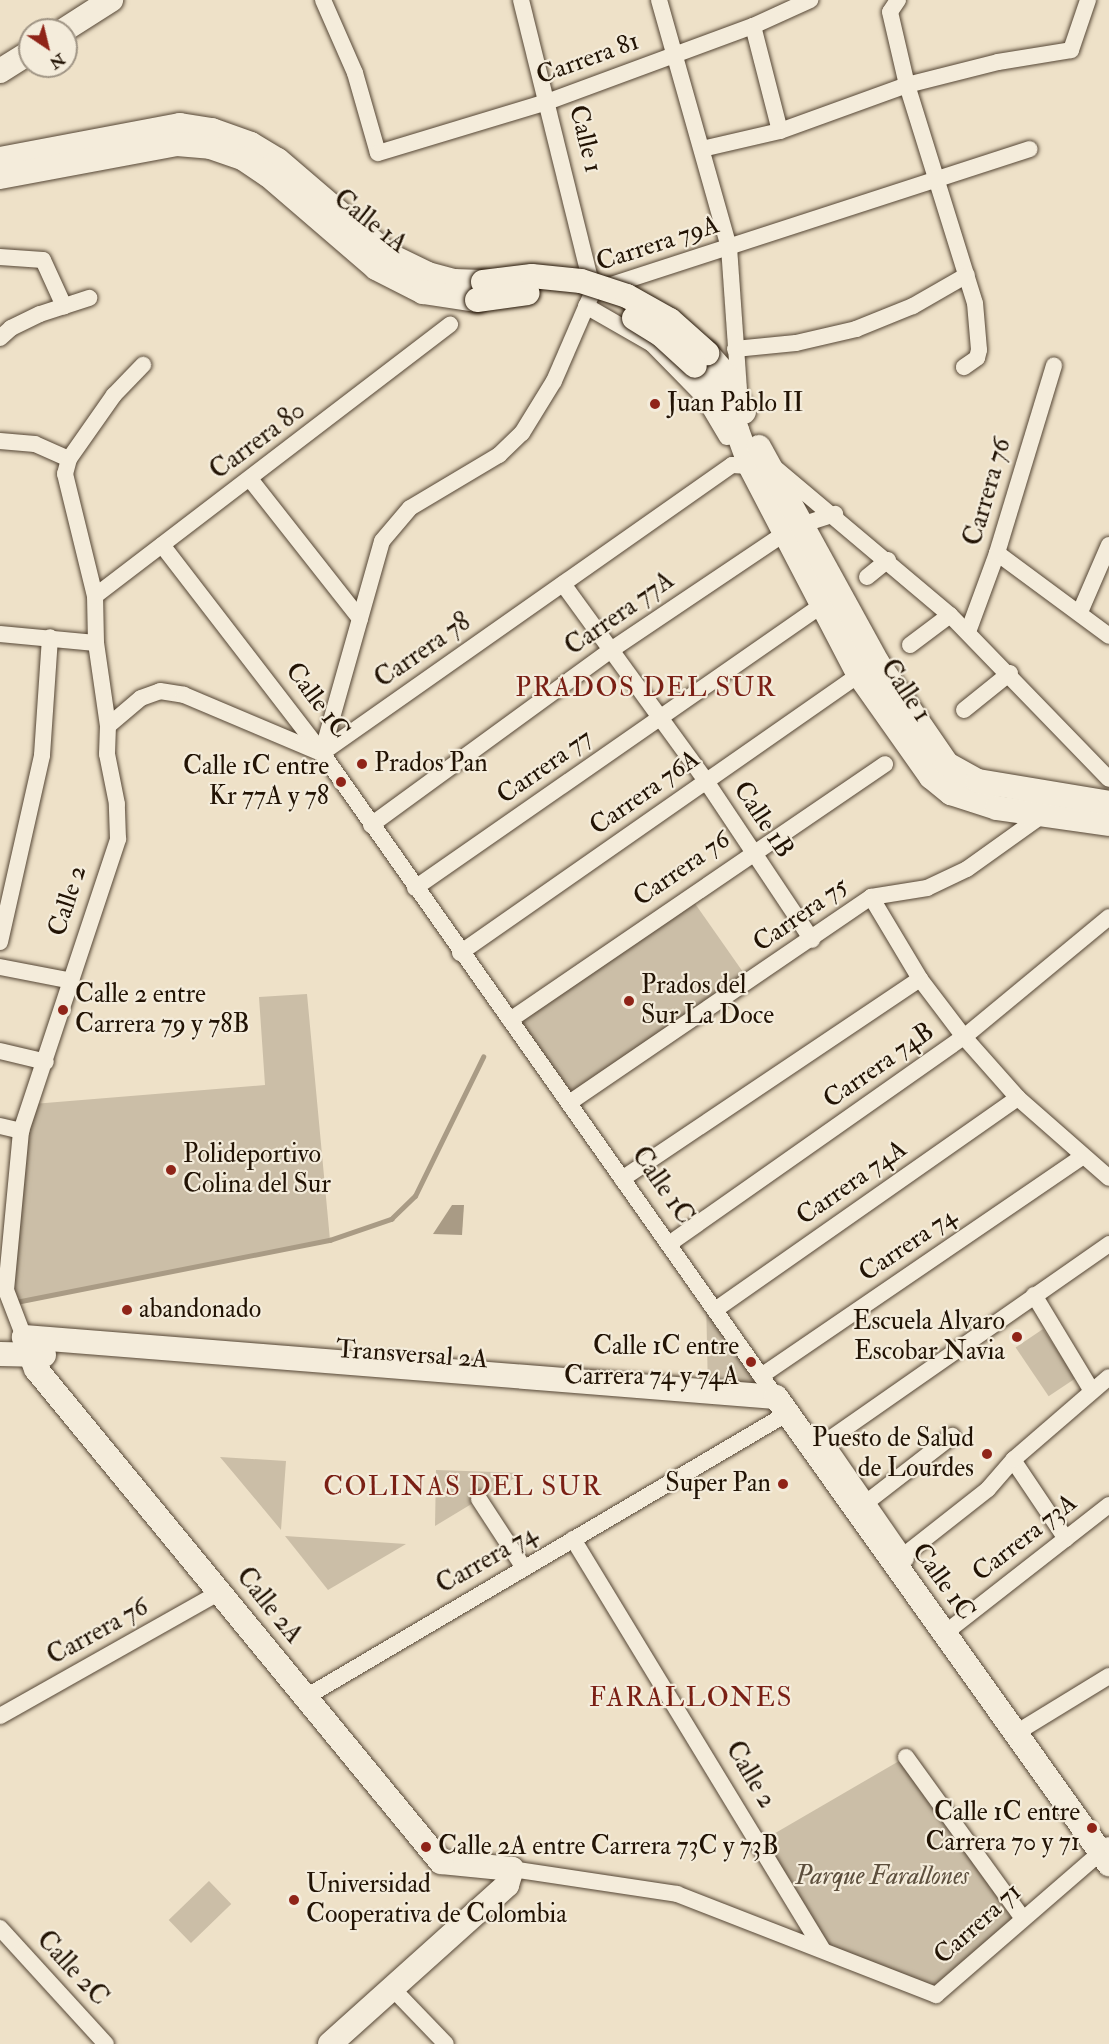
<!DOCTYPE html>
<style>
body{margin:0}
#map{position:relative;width:1109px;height:2044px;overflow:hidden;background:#eee1c8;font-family:"IM FELL Double Pica",serif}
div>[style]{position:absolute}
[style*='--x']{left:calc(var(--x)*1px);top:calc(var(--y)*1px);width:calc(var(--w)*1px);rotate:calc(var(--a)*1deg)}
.green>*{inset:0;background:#cbbea7;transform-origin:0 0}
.water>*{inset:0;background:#a99b85}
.stream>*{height:4.5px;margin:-2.25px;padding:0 2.25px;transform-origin:2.25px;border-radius:2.25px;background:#a99b85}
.roads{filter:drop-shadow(0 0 2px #554635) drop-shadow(0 0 2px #554635)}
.street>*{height:16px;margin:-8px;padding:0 8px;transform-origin:8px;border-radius:8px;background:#f4ecdb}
.secondary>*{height:24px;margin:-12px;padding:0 12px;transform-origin:12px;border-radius:12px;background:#f4ecdb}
.bridges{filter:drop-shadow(0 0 2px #221304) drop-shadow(0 0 2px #221304)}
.secondary-bridge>*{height:24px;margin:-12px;padding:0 12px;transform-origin:12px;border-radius:12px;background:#f4ecdb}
.dots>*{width:16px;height:16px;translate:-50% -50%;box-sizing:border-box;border:3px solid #f4ecdb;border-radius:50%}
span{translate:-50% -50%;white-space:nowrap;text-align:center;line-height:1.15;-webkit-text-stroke:4.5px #f4ecdb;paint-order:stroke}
.street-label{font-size:26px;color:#221304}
.poi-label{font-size:26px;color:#221304}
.left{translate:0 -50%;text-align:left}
.right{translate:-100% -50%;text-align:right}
.park-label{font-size:26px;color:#5d4f3d;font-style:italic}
.neighbourhood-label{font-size:27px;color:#7a1f14;letter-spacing:1.5px}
.north{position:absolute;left:18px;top:18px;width:60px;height:60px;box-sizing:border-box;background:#f4ecdb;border:2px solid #a09585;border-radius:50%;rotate:145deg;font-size:16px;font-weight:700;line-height:24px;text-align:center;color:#221304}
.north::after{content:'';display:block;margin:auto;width:21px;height:27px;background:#8f2418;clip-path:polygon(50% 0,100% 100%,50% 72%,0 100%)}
</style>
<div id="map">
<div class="green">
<i style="left:689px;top:895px;width:106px;height:218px;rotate:55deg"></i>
<i style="clip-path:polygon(307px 994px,330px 1240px,10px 1304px,21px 1131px,33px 1104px,265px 1085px,259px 997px)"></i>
<i style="clip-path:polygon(706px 1297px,776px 1397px,708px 1392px)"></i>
<i style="left:1043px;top:1329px;width:59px;height:33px;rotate:56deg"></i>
<i style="clip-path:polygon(220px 1457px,286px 1461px,281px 1530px,241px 1482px)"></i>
<i style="clip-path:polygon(436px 1470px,523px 1473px,435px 1526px)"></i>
<i style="clip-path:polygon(285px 1536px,406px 1544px,328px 1590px)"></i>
<i style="clip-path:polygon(906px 1757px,1022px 1917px,936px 1995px,822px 1948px,758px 1843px)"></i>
<i style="left:209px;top:1881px;width:32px;height:56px;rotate:46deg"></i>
</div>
<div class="water">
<i style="clip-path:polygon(452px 1205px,464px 1205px,462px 1235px,433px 1234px)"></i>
</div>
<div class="stream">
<i style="--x:16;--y:1302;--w:320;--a:-11.2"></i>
<i style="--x:330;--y:1240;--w:65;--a:-19"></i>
<i style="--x:391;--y:1219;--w:33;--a:-44"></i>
<i style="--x:415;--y:1196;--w:155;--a:-63.9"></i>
</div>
<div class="roads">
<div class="street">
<i style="--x:323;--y:0;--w:80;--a:66.3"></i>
<i style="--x:355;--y:73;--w:83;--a:74"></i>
<i style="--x:378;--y:153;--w:177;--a:-16.8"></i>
<i style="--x:547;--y:102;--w:220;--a:-20.3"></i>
<i style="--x:753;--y:26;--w:63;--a:-24.5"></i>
<i style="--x:521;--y:0;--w:299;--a:76.1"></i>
<i style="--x:659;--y:0;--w:257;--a:74.2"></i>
<i style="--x:729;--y:247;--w:144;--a:86"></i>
<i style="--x:898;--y:0;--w:14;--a:124"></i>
<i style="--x:890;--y:12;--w:75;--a:76.9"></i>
<i style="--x:907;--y:85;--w:228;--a:72.7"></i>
<i style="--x:975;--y:303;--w:47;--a:85.1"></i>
<i style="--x:979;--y:350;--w:8;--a:104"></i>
<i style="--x:977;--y:358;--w:16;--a:145"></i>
<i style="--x:753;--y:26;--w:108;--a:75.6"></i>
<i style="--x:702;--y:149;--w:80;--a:-13"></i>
<i style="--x:780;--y:131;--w:135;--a:-19.9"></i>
<i style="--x:907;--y:85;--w:94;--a:-14.2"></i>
<i style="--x:998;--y:62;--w:74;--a:-9.3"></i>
<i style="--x:1071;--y:50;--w:53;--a:-71.2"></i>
<i style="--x:0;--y:257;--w:43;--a:4"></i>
<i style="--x:43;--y:260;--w:51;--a:65.5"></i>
<i style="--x:586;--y:306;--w:76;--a:29.9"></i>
<i style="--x:652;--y:344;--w:71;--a:45.6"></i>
<i style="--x:702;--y:395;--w:49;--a:59.2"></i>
<i style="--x:0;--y:338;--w:15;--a:-42"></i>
<i style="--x:11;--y:328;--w:32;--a:-26"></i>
<i style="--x:40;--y:314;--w:52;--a:-18.1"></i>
<i style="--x:735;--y:349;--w:61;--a:-5.6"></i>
<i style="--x:796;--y:343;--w:62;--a:-13.1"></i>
<i style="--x:856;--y:329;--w:61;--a:-22"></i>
<i style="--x:913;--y:306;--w:62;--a:-29.9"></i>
<i style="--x:0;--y:441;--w:35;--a:5"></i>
<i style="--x:35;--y:444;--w:37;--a:24"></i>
<i style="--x:773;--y:466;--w:231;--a:40.1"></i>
<i style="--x:950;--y:615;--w:228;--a:45.9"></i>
<i style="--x:250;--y:479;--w:178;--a:51.8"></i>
<i style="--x:801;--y:525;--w:36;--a:-18"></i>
<i style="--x:162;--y:545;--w:262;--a:52.4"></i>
<i style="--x:322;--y:753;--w:788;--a:54.82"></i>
<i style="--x:997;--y:553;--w:139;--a:36.5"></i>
<i style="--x:867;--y:577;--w:27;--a:-39"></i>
<i style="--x:563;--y:584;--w:243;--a:54"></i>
<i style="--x:706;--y:781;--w:191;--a:56.3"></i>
<i style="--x:95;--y:596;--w:447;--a:-37.4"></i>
<i style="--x:1080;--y:612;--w:73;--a:-66.6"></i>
<i style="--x:968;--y:632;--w:84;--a:-69.8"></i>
<i style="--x:997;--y:553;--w:196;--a:-73.1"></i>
<i style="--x:0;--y:634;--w:96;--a:5.4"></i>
<i style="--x:910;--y:645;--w:50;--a:-36.9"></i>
<i style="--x:964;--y:710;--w:59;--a:-38.8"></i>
<i style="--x:108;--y:726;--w:43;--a:-40.3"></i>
<i style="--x:141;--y:698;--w:20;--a:-20"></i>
<i style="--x:160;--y:691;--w:24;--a:9"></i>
<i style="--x:184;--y:695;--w:149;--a:22.9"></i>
<i style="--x:322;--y:753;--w:220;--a:-74.2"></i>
<i style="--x:382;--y:541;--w:43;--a:-49.7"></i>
<i style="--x:410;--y:508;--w:104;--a:-30.8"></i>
<i style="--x:499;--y:455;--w:32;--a:-44"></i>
<i style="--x:522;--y:433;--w:61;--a:-58.4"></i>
<i style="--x:554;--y:381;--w:98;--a:-66.6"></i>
<i style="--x:593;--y:291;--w:459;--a:-18"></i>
<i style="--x:322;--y:753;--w:501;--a:-35.09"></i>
<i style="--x:732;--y:465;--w:18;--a:3"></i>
<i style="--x:371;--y:825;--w:297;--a:-36.1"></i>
<i style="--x:611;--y:650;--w:210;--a:-33.9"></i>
<i style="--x:415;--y:888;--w:496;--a:-34.8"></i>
<i style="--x:871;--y:897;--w:96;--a:59.1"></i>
<i style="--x:920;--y:979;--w:73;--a:52.8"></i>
<i style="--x:964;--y:1037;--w:81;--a:48.5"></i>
<i style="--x:1018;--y:1098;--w:121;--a:41.3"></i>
<i style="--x:0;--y:942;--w:192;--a:-77.3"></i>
<i style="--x:42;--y:755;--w:118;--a:-86.1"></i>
<i style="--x:460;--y:953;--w:486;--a:-34.9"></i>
<i style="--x:0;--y:967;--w:73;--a:11"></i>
<i style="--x:510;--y:1020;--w:454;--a:-34.3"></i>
<i style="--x:0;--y:1051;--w:47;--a:13.4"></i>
<i style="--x:569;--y:1103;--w:366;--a:-34.3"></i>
<i style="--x:871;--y:897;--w:57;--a:-9.1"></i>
<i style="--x:927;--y:888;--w:44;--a:-25.4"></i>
<i style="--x:967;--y:869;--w:95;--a:-35.5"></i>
<i style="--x:0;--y:1126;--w:22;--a:13"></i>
<i style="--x:622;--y:1179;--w:359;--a:-33.9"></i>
<i style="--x:669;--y:1244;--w:360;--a:-35.1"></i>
<i style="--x:964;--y:1037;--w:188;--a:-39.6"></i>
<i style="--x:1034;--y:1295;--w:112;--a:58.9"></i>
<i style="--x:715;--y:1310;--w:370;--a:-35"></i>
<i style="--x:24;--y:1337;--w:50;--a:-111"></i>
<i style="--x:6;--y:1290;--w:160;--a:-84.6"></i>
<i style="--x:21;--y:1131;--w:308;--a:-71.6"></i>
<i style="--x:118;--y:839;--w:35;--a:-92"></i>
<i style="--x:117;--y:804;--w:51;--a:-101.3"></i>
<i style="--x:107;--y:754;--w:28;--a:-88"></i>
<i style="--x:108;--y:726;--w:84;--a:-98.2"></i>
<i style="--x:96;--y:643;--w:47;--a:-91.2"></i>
<i style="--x:95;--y:596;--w:126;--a:-103.8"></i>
<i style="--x:65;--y:474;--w:16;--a:-75"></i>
<i style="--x:69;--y:459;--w:78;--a:-54.9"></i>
<i style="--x:114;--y:395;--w:42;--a:-46"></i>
<i style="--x:761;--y:1376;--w:390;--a:-34.3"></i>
<i style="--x:825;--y:1442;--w:142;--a:55.3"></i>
<i style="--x:814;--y:1450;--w:360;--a:-34.9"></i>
<i style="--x:1013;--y:1460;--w:95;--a:56.1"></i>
<i style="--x:479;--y:1499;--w:82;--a:56.9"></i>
<i style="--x:867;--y:1502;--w:108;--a:-37.8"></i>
<i style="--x:573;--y:1539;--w:479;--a:58.7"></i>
<i style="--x:903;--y:1556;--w:108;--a:-38.2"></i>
<i style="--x:988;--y:1489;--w:40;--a:-49"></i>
<i style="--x:1014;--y:1459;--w:125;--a:-40.8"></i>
<i style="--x:945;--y:1633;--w:208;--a:-38"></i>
<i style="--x:306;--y:1697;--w:559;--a:-30.51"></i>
<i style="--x:0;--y:1716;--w:253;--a:-29.4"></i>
<i style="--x:1016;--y:1733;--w:109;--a:-31.5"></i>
<i style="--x:906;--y:1757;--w:198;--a:54.1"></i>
<i style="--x:512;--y:1869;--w:167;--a:8.6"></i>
<i style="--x:677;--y:1894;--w:278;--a:21.3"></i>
<i style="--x:936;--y:1995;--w:229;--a:-40.9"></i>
<i style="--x:0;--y:1928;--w:157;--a:47.6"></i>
<i style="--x:393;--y:1989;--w:76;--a:46.1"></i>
</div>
<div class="secondary">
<i style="--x:64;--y:30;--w:56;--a:-32.6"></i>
<i style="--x:0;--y:71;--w:36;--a:-32"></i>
<i style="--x:0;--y:159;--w:183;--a:-10.7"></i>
<i style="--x:180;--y:125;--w:32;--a:9"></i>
<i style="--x:212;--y:130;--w:41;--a:19.7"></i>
<i style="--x:251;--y:144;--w:31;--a:31"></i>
<i style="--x:278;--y:160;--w:146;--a:40.6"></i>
<i style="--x:389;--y:255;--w:43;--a:26"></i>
<i style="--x:428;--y:274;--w:27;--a:15"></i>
<i style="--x:454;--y:281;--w:29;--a:2"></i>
<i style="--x:0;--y:177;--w:180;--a:-10.6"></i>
<i style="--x:177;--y:144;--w:33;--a:5"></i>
<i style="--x:210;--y:147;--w:36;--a:19"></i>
<i style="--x:244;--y:159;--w:29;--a:34"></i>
<i style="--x:268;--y:175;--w:143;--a:40.7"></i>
<i style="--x:376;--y:268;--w:53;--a:27.1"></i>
<i style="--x:423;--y:292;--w:55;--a:8.4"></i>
<i style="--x:707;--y:353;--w:29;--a:49"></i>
<i style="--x:726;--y:375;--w:41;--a:64.1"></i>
<i style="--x:695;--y:366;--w:38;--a:51"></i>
<i style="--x:719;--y:396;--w:38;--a:62"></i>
<i style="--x:737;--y:430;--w:38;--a:70"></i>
<i style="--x:750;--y:466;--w:236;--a:62.5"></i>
<i style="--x:859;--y:675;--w:125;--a:54.8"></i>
<i style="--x:931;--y:777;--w:26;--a:39"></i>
<i style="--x:951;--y:793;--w:48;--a:18.1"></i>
<i style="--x:997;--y:808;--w:113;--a:8.1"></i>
<i style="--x:759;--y:447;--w:245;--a:61.2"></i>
<i style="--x:877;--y:662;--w:124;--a:55.5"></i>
<i style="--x:947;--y:764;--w:35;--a:29"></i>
<i style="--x:978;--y:781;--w:133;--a:9.5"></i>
<i style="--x:0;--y:1354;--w:44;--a:1.3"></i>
<i style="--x:330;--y:2044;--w:238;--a:-41.9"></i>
<i style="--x:507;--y:1885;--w:17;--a:-73"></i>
<i style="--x:512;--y:1869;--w:71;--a:-174.4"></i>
<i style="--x:441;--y:1862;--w:638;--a:-129.4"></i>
<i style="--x:36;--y:1369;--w:34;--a:-111"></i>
<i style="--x:24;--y:1337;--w:754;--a:4.56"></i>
<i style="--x:776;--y:1397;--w:574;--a:54.51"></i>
</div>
</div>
<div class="bridges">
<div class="secondary-bridge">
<i style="--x:483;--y:282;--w:49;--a:-7"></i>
<i style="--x:532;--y:276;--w:49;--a:5.8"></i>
<i style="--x:581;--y:281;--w:48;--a:18.1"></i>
<i style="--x:627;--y:296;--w:49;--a:29.2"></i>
<i style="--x:670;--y:320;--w:50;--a:41.7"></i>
<i style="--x:477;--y:300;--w:51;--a:-7.8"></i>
<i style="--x:634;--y:318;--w:31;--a:32"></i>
<i style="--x:660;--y:334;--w:47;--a:42.4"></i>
</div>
</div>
<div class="dots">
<i style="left:655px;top:404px;background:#8f2418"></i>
<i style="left:362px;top:764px;background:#8f2418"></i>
<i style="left:341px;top:782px;background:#8f2418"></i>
<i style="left:629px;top:1001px;background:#8f2418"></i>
<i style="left:63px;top:1010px;background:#8f2418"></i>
<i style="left:171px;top:1170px;background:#8f2418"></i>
<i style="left:127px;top:1310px;background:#8f2418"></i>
<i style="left:1017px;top:1337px;background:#8f2418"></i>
<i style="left:751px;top:1362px;background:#8f2418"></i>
<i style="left:987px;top:1454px;background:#8f2418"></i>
<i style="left:783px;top:1484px;background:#8f2418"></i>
<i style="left:1092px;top:1828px;background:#8f2418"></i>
<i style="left:426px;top:1847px;background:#8f2418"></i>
<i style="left:294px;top:1900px;background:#8f2418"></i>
</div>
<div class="street-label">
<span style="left:588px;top:59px;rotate:-20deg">Carrera 81</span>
<span style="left:585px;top:139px;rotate:76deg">Calle 1</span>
<span style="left:370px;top:222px;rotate:38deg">Calle 1A</span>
<span style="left:658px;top:244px;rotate:-18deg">Carrera 79A</span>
<span style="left:258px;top:441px;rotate:-37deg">Carrera 80</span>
<span style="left:988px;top:492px;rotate:-74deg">Carrera 76</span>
<span style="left:620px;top:614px;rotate:-35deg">Carrera 77A</span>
<span style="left:423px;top:651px;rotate:-35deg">Carrera 78</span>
<span style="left:905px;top:691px;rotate:56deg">Calle 1</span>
<span style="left:317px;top:701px;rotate:53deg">Calle 1C</span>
<span style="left:545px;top:767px;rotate:-35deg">Carrera 77</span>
<span style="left:645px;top:793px;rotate:-35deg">Carrera 76A</span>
<span style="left:763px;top:820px;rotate:56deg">Calle 1B</span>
<span style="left:682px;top:869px;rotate:-35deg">Carrera 76</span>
<span style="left:68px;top:901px;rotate:-72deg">Calle 2</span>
<span style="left:801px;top:915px;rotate:-35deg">Carrera 75</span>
<span style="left:879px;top:1066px;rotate:-35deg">Carrera 74B</span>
<span style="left:852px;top:1183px;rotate:-35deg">Carrera 74A</span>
<span style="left:662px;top:1186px;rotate:55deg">Calle 1C</span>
<span style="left:908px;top:1245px;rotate:-34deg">Carrera 74</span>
<span style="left:412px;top:1355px;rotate:4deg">Transversal 2A</span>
<span style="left:1025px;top:1538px;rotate:-38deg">Carrera 73A</span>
<span style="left:487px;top:1560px;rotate:-30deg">Carrera 74</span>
<span style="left:943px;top:1582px;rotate:54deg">Calle 1C</span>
<span style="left:269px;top:1606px;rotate:51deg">Calle 2A</span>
<span style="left:98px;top:1632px;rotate:-29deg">Carrera 76</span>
<span style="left:750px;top:1775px;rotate:59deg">Calle 2</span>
<span style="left:978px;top:1924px;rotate:-42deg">Carrera 71</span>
<span style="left:72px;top:1969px;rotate:47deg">Calle 2C</span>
</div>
<div class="poi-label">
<span class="left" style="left:667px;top:404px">Juan Pablo II</span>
<span class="left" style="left:374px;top:764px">Prados Pan</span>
<span class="right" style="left:329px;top:782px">Calle 1C entre<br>Kr 77A y 78</span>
<span class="left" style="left:641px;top:1001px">Prados del<br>Sur La Doce</span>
<span class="left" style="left:75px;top:1010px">Calle 2 entre<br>Carrera 79 y 78B</span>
<span class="left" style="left:183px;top:1170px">Polideportivo<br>Colina del Sur</span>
<span class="left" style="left:139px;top:1310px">abandonado</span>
<span class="right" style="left:1005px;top:1337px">Escuela Alvaro<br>Escobar Navia</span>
<span class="right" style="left:739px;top:1362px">Calle 1C entre<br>Carrera 74 y 74A</span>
<span class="right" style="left:974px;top:1454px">Puesto de Salud<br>de Lourdes</span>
<span class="right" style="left:771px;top:1484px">Super Pan</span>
<span class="right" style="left:1080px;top:1828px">Calle 1C entre<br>Carrera 70 y 71</span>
<span class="left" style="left:438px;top:1847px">Calle 2A entre Carrera 73C y 73B</span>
<span class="left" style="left:306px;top:1900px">Universidad<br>Cooperativa de Colombia</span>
</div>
<div class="park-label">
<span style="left:882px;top:1877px">Parque Farallones</span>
</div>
<div class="neighbourhood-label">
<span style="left:646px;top:688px">PRADOS DEL SUR</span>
<span style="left:463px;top:1487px">COLINAS DEL SUR</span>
<span style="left:691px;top:1698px">FARALLONES</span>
</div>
<div class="north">N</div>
</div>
